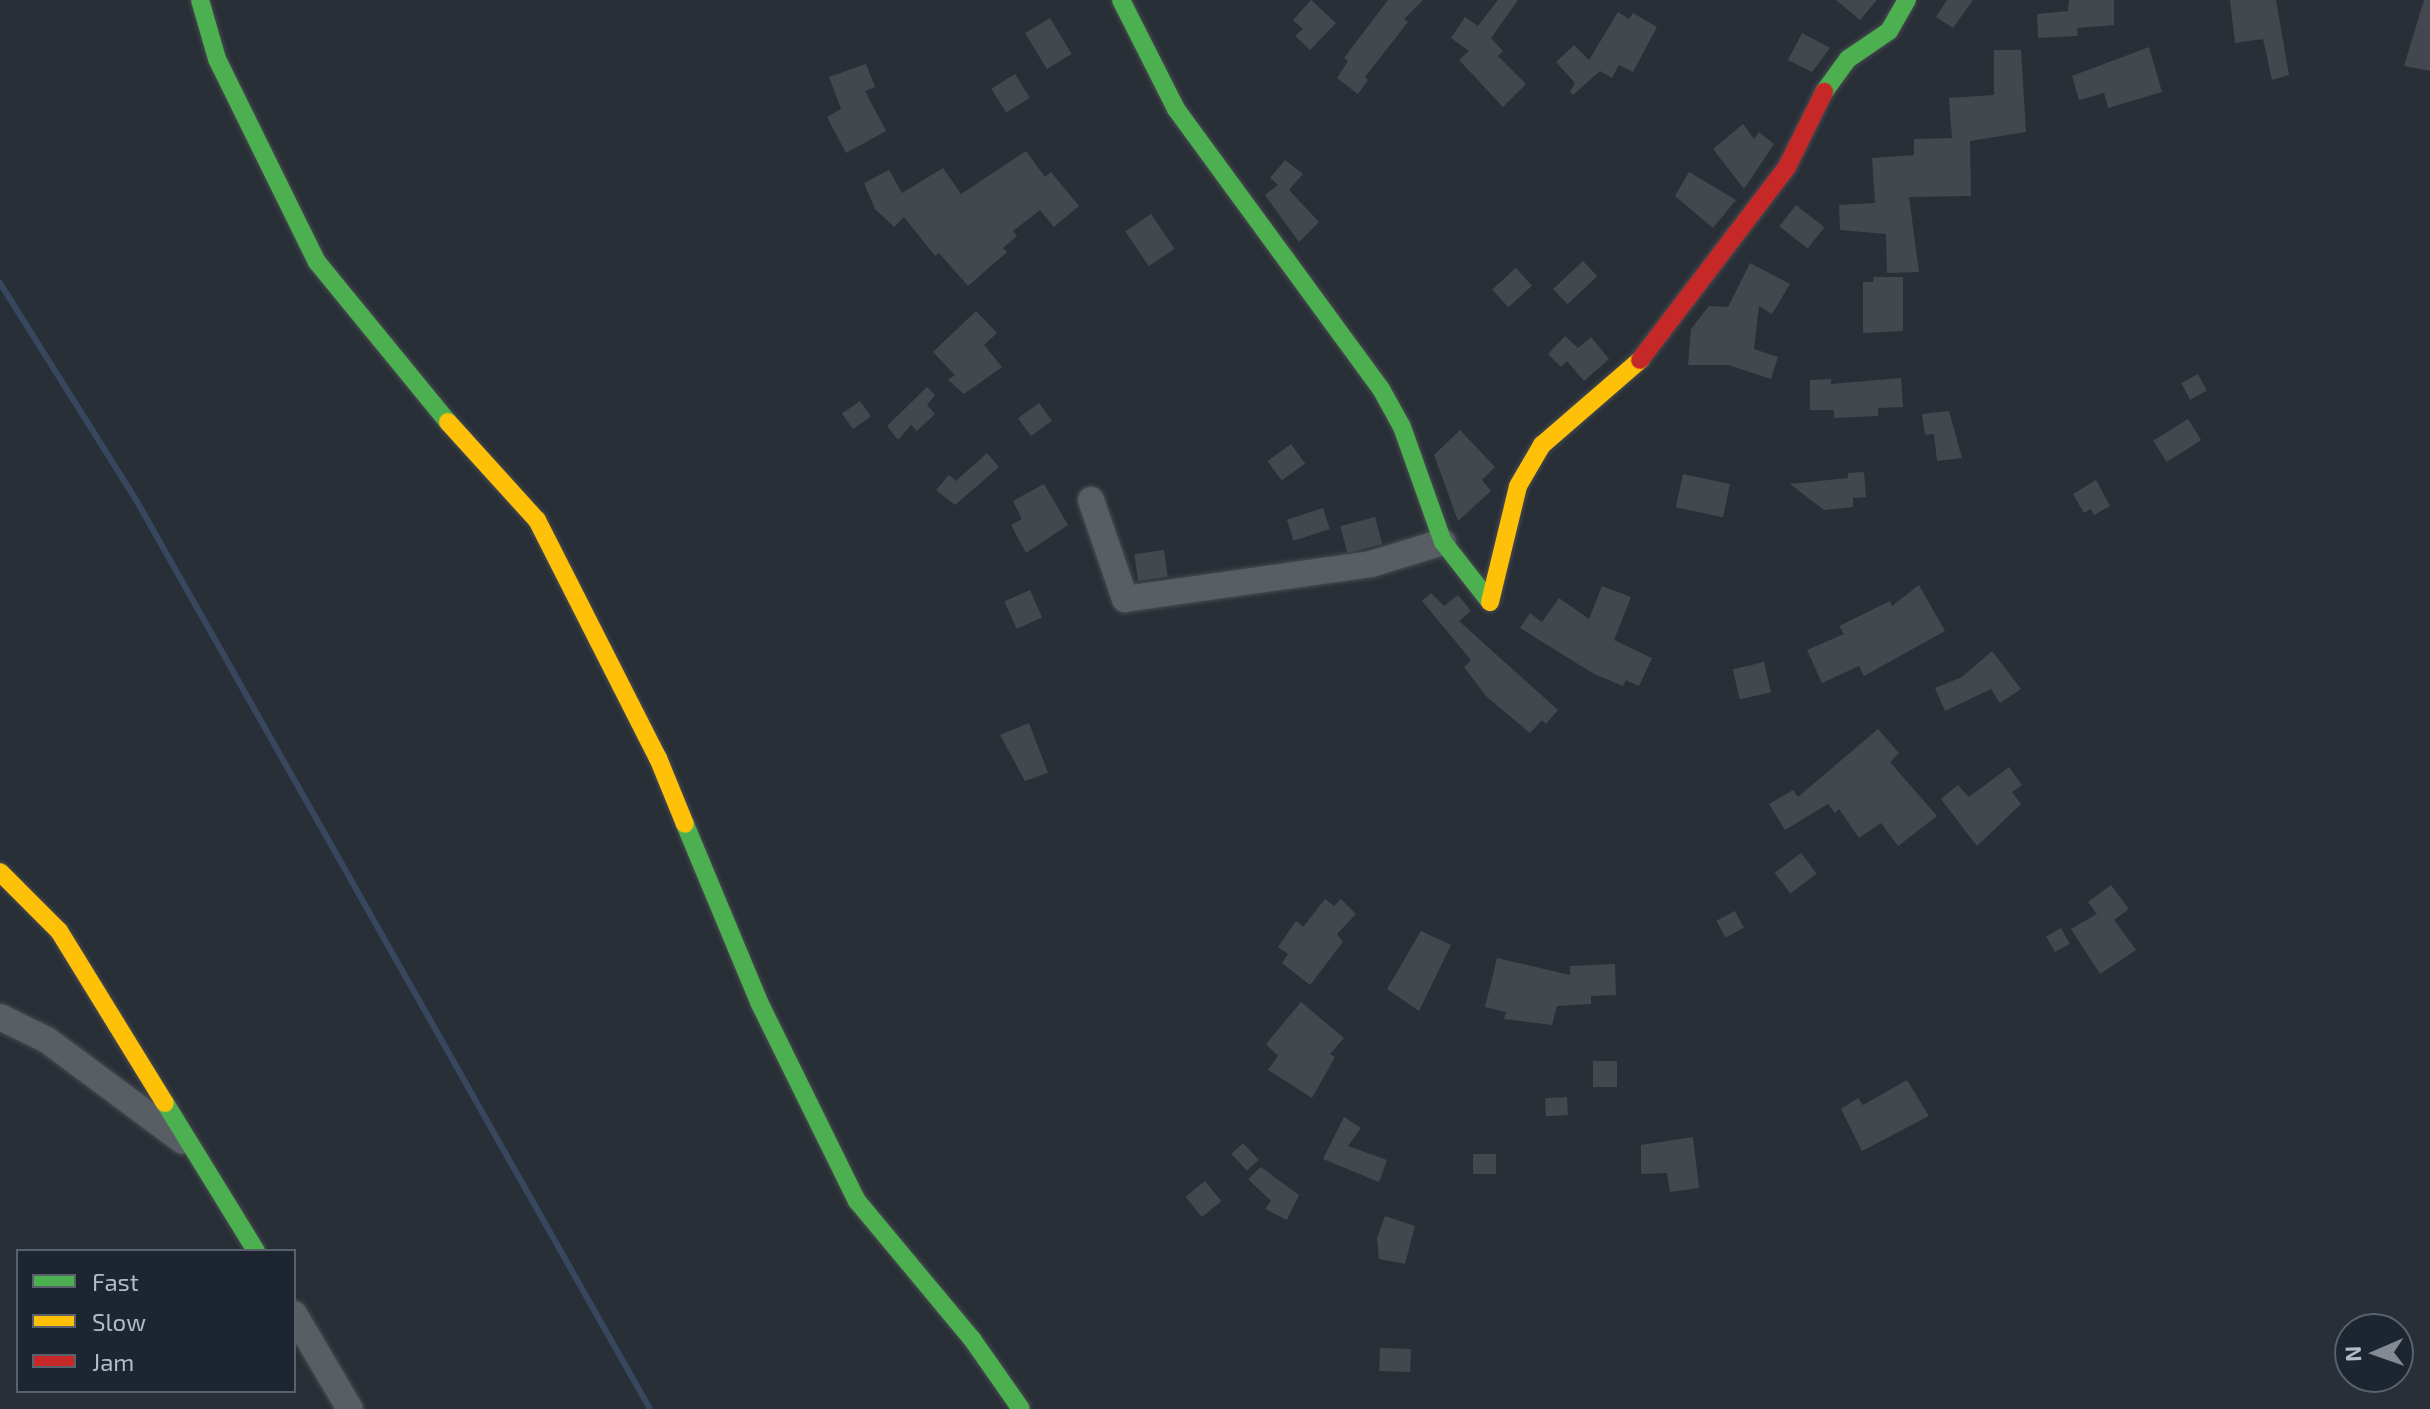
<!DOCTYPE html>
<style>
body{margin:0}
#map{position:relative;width:2430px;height:1409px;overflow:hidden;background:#292f36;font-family:"Exo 2",sans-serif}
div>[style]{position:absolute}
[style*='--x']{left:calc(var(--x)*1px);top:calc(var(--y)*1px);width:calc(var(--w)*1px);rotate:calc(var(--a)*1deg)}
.stream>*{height:6px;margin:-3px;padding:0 3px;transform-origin:3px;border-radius:3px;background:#37475e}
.building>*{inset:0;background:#43484e;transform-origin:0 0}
.roads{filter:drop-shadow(0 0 2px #474b51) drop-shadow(0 0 2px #474b51)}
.street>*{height:26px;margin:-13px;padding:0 13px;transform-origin:13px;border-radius:13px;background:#595d64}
.fast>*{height:18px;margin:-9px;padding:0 9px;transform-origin:9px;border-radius:9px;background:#4caf50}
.slow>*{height:18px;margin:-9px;padding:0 9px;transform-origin:9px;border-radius:9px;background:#ffc107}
.jam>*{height:18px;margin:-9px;padding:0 9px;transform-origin:9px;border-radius:9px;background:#c62828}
span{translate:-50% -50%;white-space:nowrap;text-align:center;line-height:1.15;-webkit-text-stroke:8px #1d2530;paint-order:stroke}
.legend{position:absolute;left:16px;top:1249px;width:280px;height:144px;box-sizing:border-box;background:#1d2530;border:2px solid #59616c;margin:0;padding:10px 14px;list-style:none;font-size:24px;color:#b3bbc7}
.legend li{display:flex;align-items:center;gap:16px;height:40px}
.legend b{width:40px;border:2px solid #59616c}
.north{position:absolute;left:2334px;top:1313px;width:80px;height:80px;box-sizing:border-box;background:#1d2530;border:2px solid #59616c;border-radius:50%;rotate:268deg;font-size:22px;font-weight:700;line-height:32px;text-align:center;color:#b3bbc7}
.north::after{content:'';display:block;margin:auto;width:28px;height:36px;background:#838a94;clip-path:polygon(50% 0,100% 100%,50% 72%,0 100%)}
</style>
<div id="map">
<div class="stream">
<i style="--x:0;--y:283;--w:254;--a:57.9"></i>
<i style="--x:135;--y:498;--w:1046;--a:60.52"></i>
</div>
<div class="building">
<i style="clip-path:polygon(1311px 0,1336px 23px,1310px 50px,1295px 36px,1303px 29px,1293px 20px)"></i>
<i style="clip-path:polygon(1388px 0,1423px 0,1404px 19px,1408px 22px,1365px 77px,1368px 80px,1358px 94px,1337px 78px,1348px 61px,1344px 58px)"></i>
<i style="clip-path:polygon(1498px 0,1518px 0,1491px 38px,1503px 51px,1498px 56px,1526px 84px,1503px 107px,1459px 60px,1469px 51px,1451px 38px,1465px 17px,1478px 26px)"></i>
<i style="clip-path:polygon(1836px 0,1877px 0,1860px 20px)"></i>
<i style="clip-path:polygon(1947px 0,1973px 0,1953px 28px,1936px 17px)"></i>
<i style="clip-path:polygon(2069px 0,2114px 0,2114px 25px,2077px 28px,2078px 36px,2038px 38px,2037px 14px,2068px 11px)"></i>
<i style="clip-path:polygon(2230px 0,2276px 0,2289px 75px,2272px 80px,2263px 39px,2235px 43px)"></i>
<i style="clip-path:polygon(2424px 0,2430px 0,2430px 71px,2404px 66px)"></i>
<i style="clip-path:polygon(1618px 12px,1629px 19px,1633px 13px,1657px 27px,1633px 72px,1619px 65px,1612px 78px,1600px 71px,1573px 95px,1570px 92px,1575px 83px,1556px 62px,1574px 45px,1589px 60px)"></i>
<i style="left:1050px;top:18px;width:42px;height:29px;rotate:59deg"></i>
<i style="clip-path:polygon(1802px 33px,1830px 48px,1812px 72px,1788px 60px)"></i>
<i style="clip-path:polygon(2149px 47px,2162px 92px,2108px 108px,2104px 93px,2079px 100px,2072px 76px)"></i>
<i style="clip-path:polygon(1994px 50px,2021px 50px,2026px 132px,1970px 141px,1971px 196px,1909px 197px,1919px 272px,1887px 273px,1886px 234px,1840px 230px,1839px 205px,1875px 203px,1872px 158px,1914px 155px,1914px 139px,1952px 138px,1949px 98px,1994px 95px)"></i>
<i style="clip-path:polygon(866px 64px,875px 87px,865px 91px,886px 131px,846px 153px,827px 117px,841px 109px,829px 77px)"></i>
<i style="left:1015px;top:74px;width:28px;height:28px;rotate:58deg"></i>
<i style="clip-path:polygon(1743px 124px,1754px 139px,1759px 132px,1774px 144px,1744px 189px,1713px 149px)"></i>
<i style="clip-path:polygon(1026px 151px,1045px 177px,1051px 172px,1079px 206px,1054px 227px,1040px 210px,1013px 231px,1017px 236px,1003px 248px,1007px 252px,968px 286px,939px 253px,935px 256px,904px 217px,894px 227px,875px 209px,864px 183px,889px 170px,902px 193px,943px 168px,961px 194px)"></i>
<i style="clip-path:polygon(1285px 160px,1303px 174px,1289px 190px,1319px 222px,1299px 242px,1265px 195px,1278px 185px,1270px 178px)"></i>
<i style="clip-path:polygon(1689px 172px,1736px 200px,1713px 228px,1675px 196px)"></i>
<i style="left:1796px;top:205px;width:36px;height:27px;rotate:38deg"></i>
<i style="left:1151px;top:214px;width:42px;height:31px;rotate:56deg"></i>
<i style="left:1583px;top:261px;width:21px;height:41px;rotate:47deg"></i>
<i style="clip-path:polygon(1750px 263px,1790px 284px,1772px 314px,1759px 306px,1754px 349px,1778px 357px,1771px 379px,1728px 365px,1688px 365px,1691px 329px,1709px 306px,1728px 307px)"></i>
<i style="left:1516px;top:268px;width:24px;height:32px;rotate:48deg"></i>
<i style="clip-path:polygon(1874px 277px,1903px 277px,1903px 331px,1863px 333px,1863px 282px,1873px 282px)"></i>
<i style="clip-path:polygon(976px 311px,997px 333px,984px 345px,1002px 367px,964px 394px,948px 380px,955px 375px,933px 352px)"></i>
<i style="clip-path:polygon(1565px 336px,1578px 348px,1591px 337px,1609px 359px,1584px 381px,1567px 361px,1561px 367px,1548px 354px)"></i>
<i style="left:2198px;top:374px;width:19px;height:19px;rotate:62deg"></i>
<i style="clip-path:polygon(1901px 378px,1903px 407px,1878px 408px,1878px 416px,1834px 418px,1834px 410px,1810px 410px,1810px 380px,1831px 379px,1831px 384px)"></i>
<i style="clip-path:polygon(927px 387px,935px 395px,927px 405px,935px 414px,917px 431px,911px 425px,898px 440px,887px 426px)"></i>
<i style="left:860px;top:401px;width:19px;height:22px;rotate:55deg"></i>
<i style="left:1039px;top:403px;width:22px;height:26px;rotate:54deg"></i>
<i style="clip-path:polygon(1949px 411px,1962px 458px,1937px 461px,1934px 434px,1925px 435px,1922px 414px)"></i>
<i style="left:2188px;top:419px;width:25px;height:41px;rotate:58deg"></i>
<i style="clip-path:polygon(1460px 430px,1495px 467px,1482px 480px,1491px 491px,1458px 521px,1434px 455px)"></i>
<i style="left:1291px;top:444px;width:24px;height:29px;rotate:54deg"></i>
<i style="clip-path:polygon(987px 453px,999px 467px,955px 505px,936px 490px,949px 475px,956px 481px)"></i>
<i style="clip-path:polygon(1864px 472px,1866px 497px,1853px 498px,1853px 507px,1824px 510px,1790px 484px,1848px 478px,1848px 473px)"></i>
<i style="left:1683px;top:474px;width:48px;height:34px;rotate:12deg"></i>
<i style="clip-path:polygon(2096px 480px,2110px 506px,2094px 515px,2091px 509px,2084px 513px,2073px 494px)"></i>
<i style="clip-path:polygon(1044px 484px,1068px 525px,1026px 553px,1011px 525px,1022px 519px,1013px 501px)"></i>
<i style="left:1323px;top:508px;width:22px;height:38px;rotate:72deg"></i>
<i style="left:1375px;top:517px;width:28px;height:36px;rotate:75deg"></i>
<i style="left:1164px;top:550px;width:27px;height:30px;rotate:82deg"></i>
<i style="clip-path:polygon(1919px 585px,1945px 631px,1864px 676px,1859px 666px,1822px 683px,1807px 650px,1844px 634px,1839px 626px,1890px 601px,1892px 606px)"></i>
<i style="clip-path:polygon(1602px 586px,1631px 597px,1614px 640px,1652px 658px,1639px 686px,1626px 680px,1623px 686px,1594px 674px,1520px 628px,1530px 613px,1542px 622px,1559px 598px,1589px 619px)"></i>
<i style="left:1030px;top:590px;width:30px;height:28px;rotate:66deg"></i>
<i style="clip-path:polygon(1431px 593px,1444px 606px,1458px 595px,1471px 611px,1459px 621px,1558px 710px,1546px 724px,1542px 720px,1530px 733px,1486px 696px,1464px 667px,1471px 660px,1422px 601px)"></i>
<i style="clip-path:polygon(1992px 651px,2021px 689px,2000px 703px,1991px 689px,1945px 711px,1935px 688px,1962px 677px)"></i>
<i style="left:1764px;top:662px;width:31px;height:32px;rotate:77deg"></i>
<i style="clip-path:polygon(1029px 723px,1048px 773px,1025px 781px,1000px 735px)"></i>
<i style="clip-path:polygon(1878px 729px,1899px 753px,1890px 762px,1937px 816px,1898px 846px,1881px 823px,1859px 838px,1839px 809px,1835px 813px,1828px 804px,1785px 830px,1769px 804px,1793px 790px,1798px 797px)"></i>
<i style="clip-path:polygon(2009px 767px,2022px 785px,2012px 792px,2021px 804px,1977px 846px,1941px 799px,1958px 785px,1969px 797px)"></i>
<i style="left:1801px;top:853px;width:26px;height:33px;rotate:53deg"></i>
<i style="clip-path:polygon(2111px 885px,2129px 909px,2114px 920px,2136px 950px,2100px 974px,2071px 929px,2097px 914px,2088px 902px)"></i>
<i style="clip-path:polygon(1325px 899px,1334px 906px,1341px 899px,1356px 914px,1337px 934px,1343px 942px,1310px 985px,1282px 963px,1288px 954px,1278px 947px,1296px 921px,1303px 927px)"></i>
<i style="left:1735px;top:911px;width:19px;height:21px;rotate:62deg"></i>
<i style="left:2061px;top:928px;width:18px;height:17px;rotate:61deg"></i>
<i style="clip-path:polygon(1421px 931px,1451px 945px,1419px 1011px,1387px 989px)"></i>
<i style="clip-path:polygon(1497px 958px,1570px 975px,1570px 966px,1615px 964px,1616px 995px,1591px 996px,1591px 1004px,1557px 1006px,1552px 1025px,1504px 1019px,1506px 1012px,1485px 1007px)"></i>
<i style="clip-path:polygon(1301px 1002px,1344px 1038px,1330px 1054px,1335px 1057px,1312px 1098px,1268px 1070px,1278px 1056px,1266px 1044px)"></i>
<i style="left:1593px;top:1061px;width:24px;height:26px"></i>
<i style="clip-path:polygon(1907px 1080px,1929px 1116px,1862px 1151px,1841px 1109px,1858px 1098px,1863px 1105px)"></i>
<i style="left:1567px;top:1097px;width:18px;height:22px;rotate:87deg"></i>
<i style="clip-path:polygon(1344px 1117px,1361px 1128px,1348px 1146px,1387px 1160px,1379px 1182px,1323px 1159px)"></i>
<i style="clip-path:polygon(1693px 1137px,1699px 1188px,1670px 1192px,1667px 1173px,1641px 1174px,1641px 1145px)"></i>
<i style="left:1243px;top:1143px;width:23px;height:16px;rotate:47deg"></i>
<i style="left:1473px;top:1154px;width:23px;height:20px"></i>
<i style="clip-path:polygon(1261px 1167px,1299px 1195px,1287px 1220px,1265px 1209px,1271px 1201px,1248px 1179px)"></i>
<i style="left:1205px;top:1181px;width:26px;height:25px;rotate:51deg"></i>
<i style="clip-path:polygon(1385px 1216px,1415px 1226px,1405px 1264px,1379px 1259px,1377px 1238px)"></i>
<i style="left:1380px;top:1348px;width:31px;height:23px;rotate:2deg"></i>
</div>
<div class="roads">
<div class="street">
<i style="--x:1091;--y:500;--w:105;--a:71"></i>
<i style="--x:1125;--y:599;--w:248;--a:-8.1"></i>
<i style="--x:1371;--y:564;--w:75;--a:-17"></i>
<i style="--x:0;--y:1017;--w:52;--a:26.1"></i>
<i style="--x:47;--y:1040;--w:169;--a:36.6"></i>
<i style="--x:294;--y:1314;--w:110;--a:59.5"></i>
</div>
<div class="fast">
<i style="--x:200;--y:0;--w:61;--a:73.9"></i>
<i style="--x:217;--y:59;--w:226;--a:63.8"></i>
<i style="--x:317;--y:262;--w:207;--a:50.7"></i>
<i style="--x:1121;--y:0;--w:122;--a:63.2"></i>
<i style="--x:1176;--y:109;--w:347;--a:53.8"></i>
<i style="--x:1381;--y:389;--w:43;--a:61.1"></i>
<i style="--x:1402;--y:427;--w:122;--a:70.4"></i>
<i style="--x:1443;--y:542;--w:76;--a:51.9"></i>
<i style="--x:1824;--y:92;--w:41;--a:-54"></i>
<i style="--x:1848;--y:59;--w:50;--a:-34.3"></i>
<i style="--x:1889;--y:31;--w:36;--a:-60"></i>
<i style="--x:685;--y:824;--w:193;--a:67.4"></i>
<i style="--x:759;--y:1002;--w:222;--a:63.8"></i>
<i style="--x:857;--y:1201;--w:180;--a:50.2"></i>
<i style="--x:972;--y:1339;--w:85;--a:55"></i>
<i style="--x:165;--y:1103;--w:174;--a:58.4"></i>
</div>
<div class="slow">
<i style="--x:448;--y:422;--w:132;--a:47.8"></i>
<i style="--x:537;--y:520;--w:267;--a:63.1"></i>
<i style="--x:658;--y:758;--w:71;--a:67.8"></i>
<i style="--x:1490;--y:602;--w:119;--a:-76.4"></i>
<i style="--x:1518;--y:486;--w:48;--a:-59.7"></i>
<i style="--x:1542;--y:445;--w:130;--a:-40.9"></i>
<i style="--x:0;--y:872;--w:83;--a:45"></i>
<i style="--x:59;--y:931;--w:202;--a:58.4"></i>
</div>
<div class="jam">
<i style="--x:1640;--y:360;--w:243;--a:-52.7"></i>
<i style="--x:1787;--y:167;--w:84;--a:-63.7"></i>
</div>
</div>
<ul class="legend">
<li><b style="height:10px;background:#4caf50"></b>Fast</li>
<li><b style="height:10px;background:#ffc107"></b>Slow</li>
<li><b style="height:10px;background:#c62828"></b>Jam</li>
</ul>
<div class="north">N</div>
</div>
